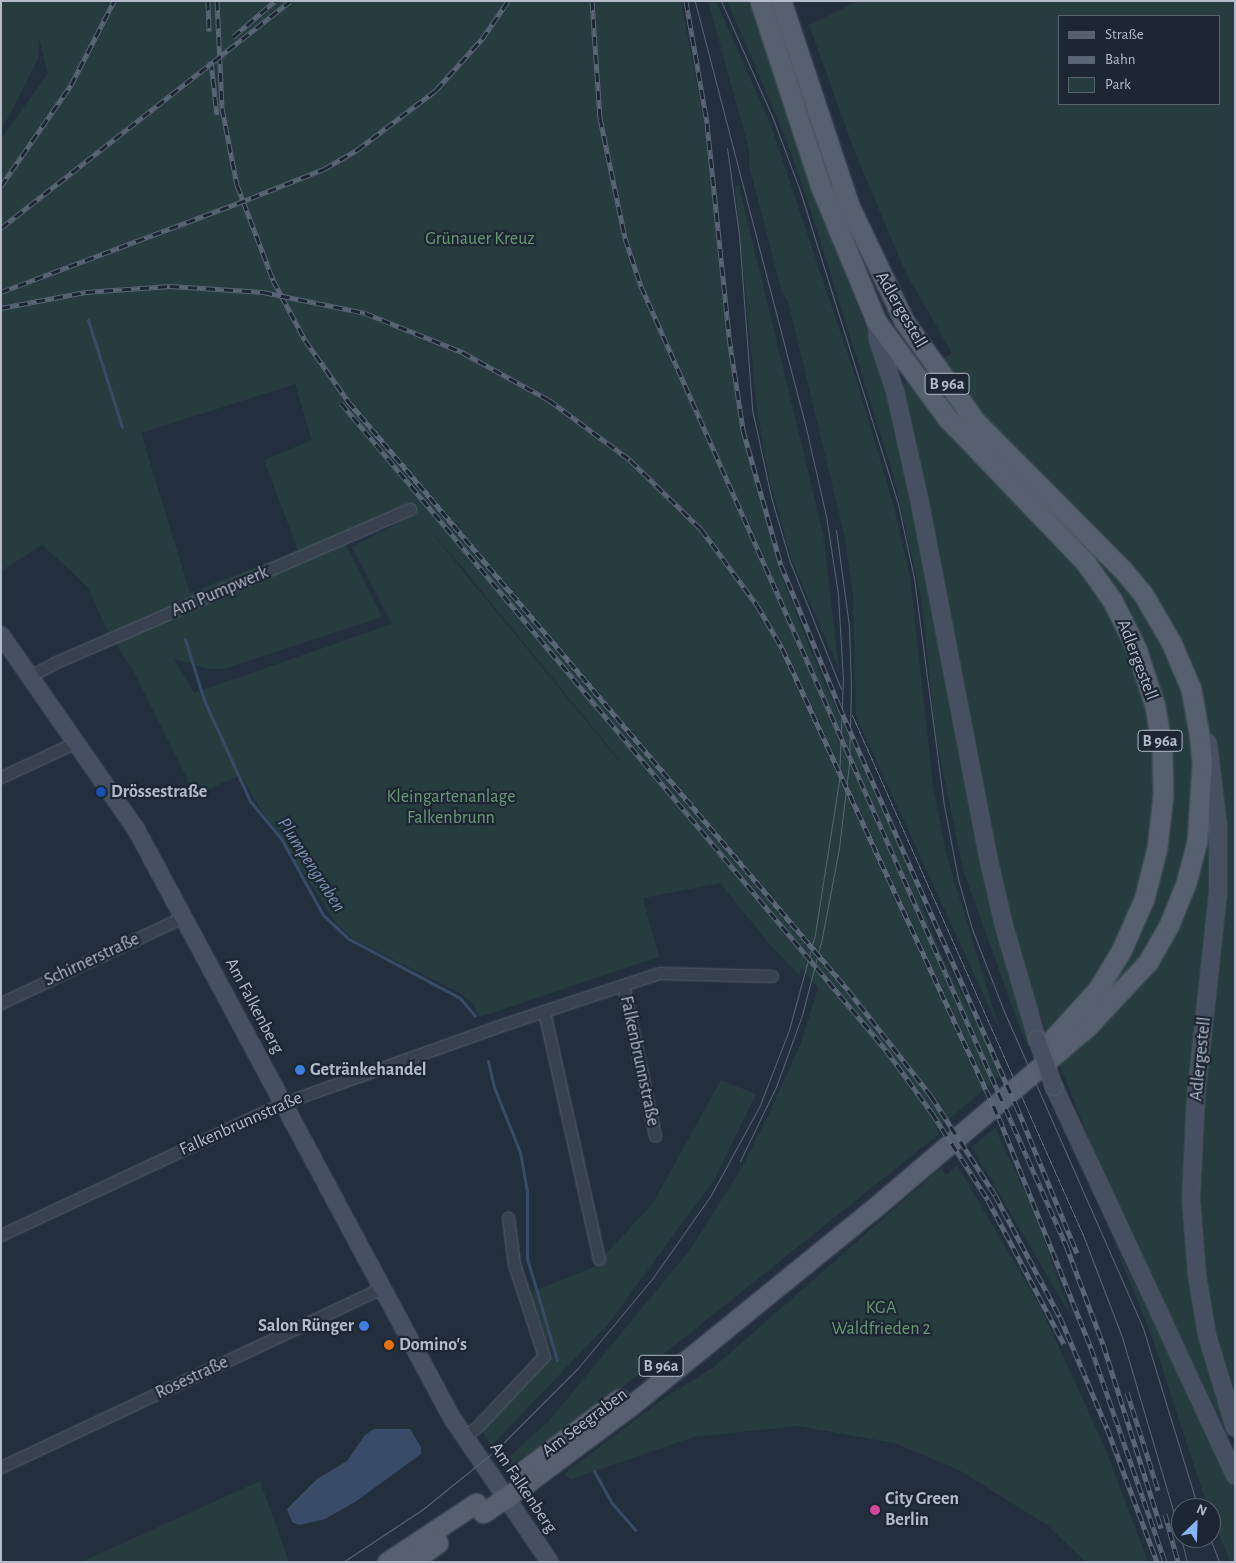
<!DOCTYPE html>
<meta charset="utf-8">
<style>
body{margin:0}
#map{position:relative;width:1236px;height:1563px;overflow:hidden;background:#242f3e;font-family:"Alegreya Sans",sans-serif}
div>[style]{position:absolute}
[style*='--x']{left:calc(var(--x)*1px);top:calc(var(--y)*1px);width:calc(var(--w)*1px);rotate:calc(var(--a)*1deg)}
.green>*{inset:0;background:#263c3f}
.water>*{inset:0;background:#394c67}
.stream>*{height:3px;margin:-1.5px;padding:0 1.5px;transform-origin:1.5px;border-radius:1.5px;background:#394c67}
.roads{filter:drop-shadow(0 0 1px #565f6c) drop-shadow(0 0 1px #565f6c)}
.street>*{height:11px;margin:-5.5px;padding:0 5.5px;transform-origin:5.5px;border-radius:5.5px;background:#38414e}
.secondary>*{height:16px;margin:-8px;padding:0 8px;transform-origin:8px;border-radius:8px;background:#465061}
.primary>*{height:19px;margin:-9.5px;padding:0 9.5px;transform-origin:9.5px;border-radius:9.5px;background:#56606e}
.tram>*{height:1px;margin:-0.5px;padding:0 0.5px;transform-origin:0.5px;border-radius:0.5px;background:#5a6575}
.rail>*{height:5px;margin-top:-2.5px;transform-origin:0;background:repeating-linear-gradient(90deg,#1d2633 0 9px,#5a6575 0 18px);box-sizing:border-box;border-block:1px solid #5a6575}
.bridges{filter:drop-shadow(0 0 1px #565f6c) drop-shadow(0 0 1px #565f6c)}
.secondary-bridge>*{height:16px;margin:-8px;padding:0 8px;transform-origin:8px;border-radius:8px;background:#465061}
.primary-bridge>*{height:19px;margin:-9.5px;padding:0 9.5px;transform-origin:9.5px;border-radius:9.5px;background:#56606e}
.dots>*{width:14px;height:14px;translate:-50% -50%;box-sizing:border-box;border:2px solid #1d2633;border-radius:50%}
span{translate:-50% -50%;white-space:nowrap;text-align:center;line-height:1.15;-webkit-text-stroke:4.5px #1d2633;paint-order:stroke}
.shield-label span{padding:1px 4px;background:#1d2633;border:1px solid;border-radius:4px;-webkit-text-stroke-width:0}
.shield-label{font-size:16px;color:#b4bcc9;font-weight:700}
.park-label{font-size:18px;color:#6b9a76}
.street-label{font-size:18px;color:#b4bcc9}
.poi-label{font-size:18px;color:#b4bcc9;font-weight:700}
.left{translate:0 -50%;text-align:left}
.right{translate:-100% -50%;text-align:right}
.water-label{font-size:19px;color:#7c92b1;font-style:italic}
.frame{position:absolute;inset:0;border:2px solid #b4bcc9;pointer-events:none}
.legend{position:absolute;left:1058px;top:15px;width:162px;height:90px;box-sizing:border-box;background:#1d2633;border:1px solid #59626f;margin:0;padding:6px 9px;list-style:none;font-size:15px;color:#b4bcc9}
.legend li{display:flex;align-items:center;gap:10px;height:25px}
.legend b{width:25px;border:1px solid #59626f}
.north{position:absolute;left:1171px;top:1498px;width:50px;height:50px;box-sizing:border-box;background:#1d2633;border:1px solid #59626f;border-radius:50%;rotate:24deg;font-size:14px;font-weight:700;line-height:20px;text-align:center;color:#b4bcc9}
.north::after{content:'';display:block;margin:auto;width:18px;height:22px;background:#8ab4f8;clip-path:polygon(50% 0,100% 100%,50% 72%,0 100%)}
</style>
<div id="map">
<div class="green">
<i style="clip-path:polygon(evenodd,1px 1px,681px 1px,706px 133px,723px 305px,738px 409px,784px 583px,823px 680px,900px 846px,939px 950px,1002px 1074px,936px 1130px,939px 1134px,590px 1413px,509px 1466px,504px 1461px,549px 1421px,689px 1251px,740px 1171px,767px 1118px,801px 1043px,818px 988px,802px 968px,799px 975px,771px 946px,720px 883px,643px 898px,659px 957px,480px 1017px,472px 1003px,460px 993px,355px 940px,337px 924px,259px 807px,241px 775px,195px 795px,134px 672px,108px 632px,88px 588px,71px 571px,42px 545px,1px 571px,1px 139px,48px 73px,39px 38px,38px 59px,1px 131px,1px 1px,295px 384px,312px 440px,264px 460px,298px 550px,190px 593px,141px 433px,295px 384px,1px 1px,407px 503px,416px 514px,352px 547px,392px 624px,194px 693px,174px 659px,209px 669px,223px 669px,382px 617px,343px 539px,407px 503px,1px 1px,427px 527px,462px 567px,620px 761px,619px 761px,427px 527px)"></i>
<i style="clip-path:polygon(708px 1px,716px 1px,772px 128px,857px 382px,893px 503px,910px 576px,933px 785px,947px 857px,1000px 1031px,856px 716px,853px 594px,844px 534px,788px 301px,782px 293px,749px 165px,749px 149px)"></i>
<i style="clip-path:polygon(727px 1px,753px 1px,823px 214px,886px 382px,1031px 1043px,1027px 1047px,963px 870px,936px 737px,921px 597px,893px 474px,806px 195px,782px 129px)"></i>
<i style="clip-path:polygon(evenodd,858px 1px,1235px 1px,1235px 1434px,1228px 1436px,1103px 1175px,1019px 961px,994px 857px,901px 386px,952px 353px,906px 273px,856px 155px,809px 25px,858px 1px,1060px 16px,1220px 16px,1220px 104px,1060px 104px,1060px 16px)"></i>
<i style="clip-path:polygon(735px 186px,739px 186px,823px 533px,839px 670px,791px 558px,769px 477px,757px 409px)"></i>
<i style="clip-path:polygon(721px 1080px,756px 1094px,714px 1180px,608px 1324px,491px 1446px,481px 1430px,553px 1355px,529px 1293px,594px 1267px,653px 1203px)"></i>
<i style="clip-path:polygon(995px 1128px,1033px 1209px,1072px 1318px,972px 1147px)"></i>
<i style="clip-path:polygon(957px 1165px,1041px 1308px,1105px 1448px,1148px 1562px,1086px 1562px,1047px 1525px,959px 1470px,894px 1443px,798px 1426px,694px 1437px,571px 1479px,564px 1474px,663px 1399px,714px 1367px,941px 1168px,946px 1175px)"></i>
<i style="clip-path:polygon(1113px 1240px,1235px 1490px,1235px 1562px,1230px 1562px,1203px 1493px,1151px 1334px)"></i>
<i style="clip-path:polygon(260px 1481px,289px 1562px,81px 1562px)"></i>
</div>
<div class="water">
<i style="clip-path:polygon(374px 1429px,410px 1429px,421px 1447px,421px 1454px,355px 1502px,325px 1519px,299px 1525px,292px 1522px,287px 1509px,317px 1479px,347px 1461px,365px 1435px)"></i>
</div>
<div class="stream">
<i style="--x:88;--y:320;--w:112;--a:72.4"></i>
<i style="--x:185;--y:639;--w:64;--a:72.7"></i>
<i style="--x:204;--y:700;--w:111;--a:65.5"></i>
<i style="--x:250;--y:801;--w:50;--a:50.6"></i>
<i style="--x:282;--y:840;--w:85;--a:61.3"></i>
<i style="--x:323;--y:915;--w:35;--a:43"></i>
<i style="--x:349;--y:939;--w:126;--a:28"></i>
<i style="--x:460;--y:998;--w:23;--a:50"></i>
<i style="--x:488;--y:1061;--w:27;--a:77"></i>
<i style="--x:494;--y:1087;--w:70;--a:68.2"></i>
<i style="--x:520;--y:1152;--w:39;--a:80"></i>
<i style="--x:527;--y:1190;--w:68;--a:90"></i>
<i style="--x:527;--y:1258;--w:106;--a:73.6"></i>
<i style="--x:594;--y:1471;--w:35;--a:61"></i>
<i style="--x:611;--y:1502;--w:37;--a:49"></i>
</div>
<div class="roads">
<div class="street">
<i style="--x:30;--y:676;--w:27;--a:-28"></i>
<i style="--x:54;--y:663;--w:388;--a:-23.4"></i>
<i style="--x:1;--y:777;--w:83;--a:-25"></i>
<i style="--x:623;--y:985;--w:154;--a:78"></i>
<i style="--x:1;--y:1003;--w:201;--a:-25.3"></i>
<i style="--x:544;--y:1011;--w:254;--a:77.5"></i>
<i style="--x:1;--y:1235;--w:311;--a:-25.1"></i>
<i style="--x:283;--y:1103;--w:236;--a:-19.6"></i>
<i style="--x:505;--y:1024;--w:162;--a:-18.3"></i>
<i style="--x:659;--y:973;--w:113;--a:1.5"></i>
<i style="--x:464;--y:1436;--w:14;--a:-34"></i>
<i style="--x:476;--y:1428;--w:99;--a:-46.6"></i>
<i style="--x:544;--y:1356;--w:97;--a:-108.1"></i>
<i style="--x:514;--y:1264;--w:47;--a:-97.3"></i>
<i style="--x:1;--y:1467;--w:421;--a:-25.2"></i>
</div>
<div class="secondary">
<i style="--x:876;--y:321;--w:19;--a:84"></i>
<i style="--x:878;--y:340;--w:54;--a:71.6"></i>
<i style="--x:895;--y:391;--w:110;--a:77.4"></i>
<i style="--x:919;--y:498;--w:370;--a:79.1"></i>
<i style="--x:989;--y:861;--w:67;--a:77"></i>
<i style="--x:1004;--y:926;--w:118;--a:73.7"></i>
<i style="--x:1;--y:635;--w:236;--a:55.2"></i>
<i style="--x:136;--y:829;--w:668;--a:61.79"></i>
<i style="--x:452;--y:1418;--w:174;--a:55.8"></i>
<i style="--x:1208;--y:743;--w:84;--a:83.1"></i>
<i style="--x:1218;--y:826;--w:67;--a:90"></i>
<i style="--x:1218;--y:893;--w:204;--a:96.2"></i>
<i style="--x:1196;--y:1096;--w:103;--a:92.8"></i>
<i style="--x:1191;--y:1199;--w:76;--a:85.5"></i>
<i style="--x:1197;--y:1275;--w:61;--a:80.5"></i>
<i style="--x:1207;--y:1335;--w:97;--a:73.2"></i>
<i style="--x:1054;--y:1087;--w:429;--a:65"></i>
</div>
<div class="primary">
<i style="--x:760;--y:1;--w:194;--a:71.9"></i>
<i style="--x:820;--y:185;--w:147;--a:67.6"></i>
<i style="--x:876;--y:321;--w:120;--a:53.8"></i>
<i style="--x:947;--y:418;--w:199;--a:46.2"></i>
<i style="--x:1085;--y:562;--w:47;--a:54.6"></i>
<i style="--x:1112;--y:600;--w:54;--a:63.4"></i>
<i style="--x:1136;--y:648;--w:61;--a:71.9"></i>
<i style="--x:1155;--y:706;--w:44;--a:80.8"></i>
<i style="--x:1162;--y:749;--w:46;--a:88.8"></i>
<i style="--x:1163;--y:795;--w:53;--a:96.5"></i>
<i style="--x:1157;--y:848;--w:53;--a:104.3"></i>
<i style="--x:1144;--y:899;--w:57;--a:113.9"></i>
<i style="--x:1121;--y:951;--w:44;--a:121.2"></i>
<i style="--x:1098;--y:989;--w:72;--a:132.2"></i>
<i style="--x:520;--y:1473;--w:124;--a:-36.8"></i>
<i style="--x:527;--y:1483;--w:132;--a:-36.7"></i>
<i style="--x:633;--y:1404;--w:318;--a:-39.1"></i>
<i style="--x:880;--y:1203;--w:273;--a:-40.4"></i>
<i style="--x:1088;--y:1026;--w:88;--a:-46.8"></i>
<i style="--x:1148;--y:962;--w:43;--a:-60.4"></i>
<i style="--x:1169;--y:925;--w:45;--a:-68"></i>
<i style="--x:1186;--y:883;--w:43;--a:-75.3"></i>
<i style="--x:1197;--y:841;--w:79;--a:-86.4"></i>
<i style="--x:1202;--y:762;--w:28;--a:-96"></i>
<i style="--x:1199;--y:734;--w:46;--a:-100.1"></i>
<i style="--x:1191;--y:689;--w:51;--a:-113.1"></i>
<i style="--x:1171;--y:642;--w:56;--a:-120.3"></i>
<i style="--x:1143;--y:594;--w:30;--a:-130"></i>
<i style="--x:1124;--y:571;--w:210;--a:-134.8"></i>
<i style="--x:976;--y:422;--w:124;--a:-125.5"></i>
<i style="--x:904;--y:321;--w:128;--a:-115.4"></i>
<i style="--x:849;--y:205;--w:215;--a:-108.4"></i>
<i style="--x:387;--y:1562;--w:107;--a:-33.5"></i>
<i style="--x:411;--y:1562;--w:33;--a:-35"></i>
</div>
</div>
<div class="tram">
<i style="--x:721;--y:1;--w:126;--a:66.1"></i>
<i style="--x:772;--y:116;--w:80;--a:69.5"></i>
<i style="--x:800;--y:191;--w:328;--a:72.6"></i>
<i style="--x:898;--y:504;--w:76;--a:77.8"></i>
<i style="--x:914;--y:578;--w:229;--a:82.5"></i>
<i style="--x:944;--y:805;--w:75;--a:79.3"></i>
<i style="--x:958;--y:879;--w:52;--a:74.4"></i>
<i style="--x:972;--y:929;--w:86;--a:68.8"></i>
<i style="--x:1003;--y:1009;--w:348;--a:66.3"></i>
<i style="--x:1143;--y:1328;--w:188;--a:73"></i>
<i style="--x:727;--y:148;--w:88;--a:82.1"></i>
<i style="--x:739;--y:235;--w:174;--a:85.7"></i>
<i style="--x:752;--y:409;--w:90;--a:77.8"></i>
<i style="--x:771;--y:497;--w:68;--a:73.7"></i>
<i style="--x:790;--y:562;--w:137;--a:68.1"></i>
<i style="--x:852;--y:715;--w:569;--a:66.05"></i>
<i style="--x:1083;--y:1235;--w:109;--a:69.1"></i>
<i style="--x:1122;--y:1337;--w:209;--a:73.6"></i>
<i style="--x:740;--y:1161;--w:82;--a:-64.1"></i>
<i style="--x:776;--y:1087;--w:77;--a:-70.1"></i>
<i style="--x:802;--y:1015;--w:80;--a:-75.4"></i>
<i style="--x:822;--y:938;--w:92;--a:-79.3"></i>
<i style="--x:839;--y:848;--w:85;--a:-83.2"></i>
<i style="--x:849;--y:764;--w:77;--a:-88.5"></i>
<i style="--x:851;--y:687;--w:61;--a:-91.9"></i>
<i style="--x:849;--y:626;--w:97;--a:-97.7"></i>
<i style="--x:1181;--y:1538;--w:25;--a:76"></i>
<i style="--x:1210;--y:1538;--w:26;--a:69"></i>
<i style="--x:343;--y:1562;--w:96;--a:-33.5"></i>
<i style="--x:423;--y:1509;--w:92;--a:-38.9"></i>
<i style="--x:495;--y:1451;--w:117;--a:-45"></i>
<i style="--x:578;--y:1368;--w:116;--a:-50.3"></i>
<i style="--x:652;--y:1279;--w:103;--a:-54.9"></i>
<i style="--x:711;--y:1195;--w:102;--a:-61.4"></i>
<i style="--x:760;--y:1105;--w:80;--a:-68.9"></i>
<i style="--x:789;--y:1030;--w:99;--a:-74.8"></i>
<i style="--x:815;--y:934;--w:155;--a:-81.1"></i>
<i style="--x:839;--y:781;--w:102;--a:-87.8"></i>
<i style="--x:843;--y:679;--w:85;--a:-93.4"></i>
<i style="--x:838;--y:594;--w:79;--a:-98.7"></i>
<i style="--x:826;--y:516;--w:90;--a:-102.8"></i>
<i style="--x:806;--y:428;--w:441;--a:-104.6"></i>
</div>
<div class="rail">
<i style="--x:208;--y:1;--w:30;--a:88"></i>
<i style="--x:217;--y:1;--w:107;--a:87.3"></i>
<i style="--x:222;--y:108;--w:78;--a:79"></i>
<i style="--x:237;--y:185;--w:102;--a:69.2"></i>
<i style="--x:273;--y:280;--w:68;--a:61.9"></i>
<i style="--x:305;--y:340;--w:75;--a:54.8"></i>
<i style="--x:348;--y:401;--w:773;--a:49.67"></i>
<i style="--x:848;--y:990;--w:135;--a:51.9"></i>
<i style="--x:931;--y:1096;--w:118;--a:57.1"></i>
<i style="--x:995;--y:1195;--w:138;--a:62"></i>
<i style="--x:1060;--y:1317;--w:121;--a:67.1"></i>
<i style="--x:1107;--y:1428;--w:143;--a:69.5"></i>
<i style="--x:592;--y:1;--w:117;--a:86.1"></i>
<i style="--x:600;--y:118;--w:123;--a:78.2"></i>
<i style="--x:625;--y:238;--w:51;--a:71.6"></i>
<i style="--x:641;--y:286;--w:1049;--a:66.1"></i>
<i style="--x:1066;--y:1245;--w:106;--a:69.5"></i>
<i style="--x:1103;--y:1344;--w:193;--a:72.5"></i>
<i style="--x:686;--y:1;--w:124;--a:80.2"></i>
<i style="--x:707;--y:123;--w:215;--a:84.1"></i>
<i style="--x:729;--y:337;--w:94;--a:81.4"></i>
<i style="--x:743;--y:430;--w:140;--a:74.3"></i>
<i style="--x:781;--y:565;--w:152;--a:67.6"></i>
<i style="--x:839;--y:706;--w:436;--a:66.1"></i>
<i style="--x:1016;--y:1105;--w:160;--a:67.6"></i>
<i style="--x:233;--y:37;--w:55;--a:-40.6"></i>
<i style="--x:211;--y:61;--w:54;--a:83.7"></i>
<i style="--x:1;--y:186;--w:123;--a:-55.3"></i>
<i style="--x:71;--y:85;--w:94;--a:-62.9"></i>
<i style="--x:1;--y:228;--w:367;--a:-38.1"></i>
<i style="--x:1;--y:292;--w:267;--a:-20.6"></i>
<i style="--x:251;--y:198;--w:79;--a:-21.7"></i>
<i style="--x:324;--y:169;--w:38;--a:-30"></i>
<i style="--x:357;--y:150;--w:99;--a:-37.2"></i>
<i style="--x:436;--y:90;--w:69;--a:-48"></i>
<i style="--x:482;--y:39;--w:46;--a:-55.6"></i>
<i style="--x:1;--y:308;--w:86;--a:-10.7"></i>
<i style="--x:86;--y:292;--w:84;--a:-4.1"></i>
<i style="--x:170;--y:286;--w:93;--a:3.7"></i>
<i style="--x:263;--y:292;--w:104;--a:11.6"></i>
<i style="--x:365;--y:313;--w:105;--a:21.9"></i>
<i style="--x:462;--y:352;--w:99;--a:28.9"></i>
<i style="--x:549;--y:400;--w:101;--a:36.5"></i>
<i style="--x:630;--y:460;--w:99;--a:44.2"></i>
<i style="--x:701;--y:529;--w:94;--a:53.6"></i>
<i style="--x:757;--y:605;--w:50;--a:59.8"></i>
<i style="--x:782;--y:648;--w:518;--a:65.22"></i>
<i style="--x:999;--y:1118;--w:248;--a:68.2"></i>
<i style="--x:1091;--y:1348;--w:226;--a:70.9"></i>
<i style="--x:341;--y:403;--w:846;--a:49.89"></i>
<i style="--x:886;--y:1050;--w:78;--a:53.9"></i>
<i style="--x:932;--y:1113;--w:103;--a:57.2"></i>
<i style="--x:988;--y:1200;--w:163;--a:62.2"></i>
<i style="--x:1127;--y:1392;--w:103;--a:72.4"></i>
<i style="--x:1165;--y:1514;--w:50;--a:74.8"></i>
</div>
<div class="bridges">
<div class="secondary-bridge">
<i style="--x:1037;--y:1039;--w:51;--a:70.5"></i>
</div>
<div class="primary-bridge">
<i style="--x:483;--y:1513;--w:53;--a:-34.3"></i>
</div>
</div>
<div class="dots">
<i style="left:101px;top:792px;background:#1a4fb4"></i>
<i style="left:300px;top:1070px;background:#3f7fe0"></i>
<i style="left:364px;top:1326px;background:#3f7fe0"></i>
<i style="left:389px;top:1345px;background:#e8710a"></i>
<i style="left:875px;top:1510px;background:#d1479c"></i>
</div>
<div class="shield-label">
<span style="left:947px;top:384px">B 96a</span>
<span style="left:1160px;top:741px">B 96a</span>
<span style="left:661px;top:1366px">B 96a</span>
</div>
<div class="park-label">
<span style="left:480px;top:239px">Grünauer Kreuz</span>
<span style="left:451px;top:808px">Kleingartenanlage<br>Falkenbrunn</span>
<span style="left:881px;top:1319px">KGA<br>Waldfrieden 2</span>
</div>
<div class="street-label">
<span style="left:901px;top:310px;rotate:60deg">Adlergestell</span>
<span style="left:220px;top:592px;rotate:-23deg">Am Pumpwerk</span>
<span style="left:1137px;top:660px;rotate:69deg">Adlergestell</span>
<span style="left:92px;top:960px;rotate:-25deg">Schirnerstraße</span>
<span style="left:254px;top:1006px;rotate:62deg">Am Falkenberg</span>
<span style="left:1201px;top:1059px;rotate:-84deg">Adlergestell</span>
<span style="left:639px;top:1061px;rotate:78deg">Falkenbrunnstraße</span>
<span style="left:241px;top:1124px;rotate:-24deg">Falkenbrunnstraße</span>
<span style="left:192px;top:1378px;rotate:-25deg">Rosestraße</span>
<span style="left:585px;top:1423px;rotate:-37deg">Am Seegraben</span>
<span style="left:523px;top:1488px;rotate:56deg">Am Falkenberg</span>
</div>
<div class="poi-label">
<span class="left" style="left:111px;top:792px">Drössestraße</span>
<span class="left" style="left:310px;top:1070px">Getränkehandel</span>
<span class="right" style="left:354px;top:1326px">Salon Rünger</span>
<span class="left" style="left:399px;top:1345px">Domino's</span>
<span class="left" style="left:885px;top:1510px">City Green<br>Berlin</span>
</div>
<div class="water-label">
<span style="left:311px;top:865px;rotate:57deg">Plumpengraben</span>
</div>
<div class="frame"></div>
<ul class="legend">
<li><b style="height:6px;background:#56606e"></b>Straße</li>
<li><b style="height:6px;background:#5a6575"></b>Bahn</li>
<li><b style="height:14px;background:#263c3f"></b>Park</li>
</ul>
<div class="north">N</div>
</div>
